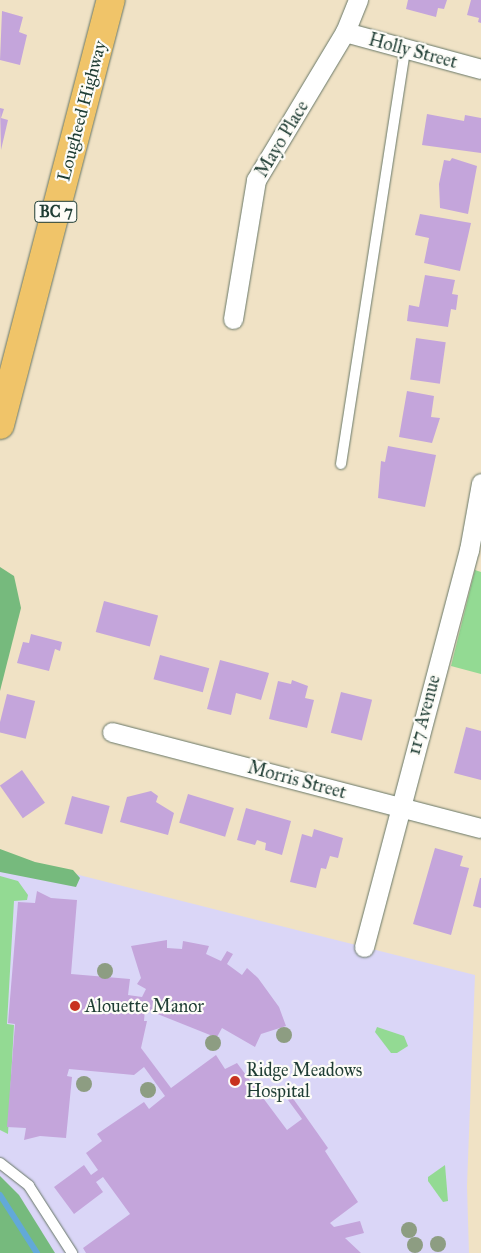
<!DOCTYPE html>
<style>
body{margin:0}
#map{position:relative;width:481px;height:1253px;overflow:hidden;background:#f0e2c5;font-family:"IM FELL Great Primer",serif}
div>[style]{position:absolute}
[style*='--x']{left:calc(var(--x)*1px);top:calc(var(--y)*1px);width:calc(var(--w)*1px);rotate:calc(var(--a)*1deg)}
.built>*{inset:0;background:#dad6f7}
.green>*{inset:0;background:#93da93}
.forest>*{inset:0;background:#76ba7d}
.stream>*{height:6px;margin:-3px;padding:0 3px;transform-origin:3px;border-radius:3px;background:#62a9d8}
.building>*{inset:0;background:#c4a5db;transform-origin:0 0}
.roads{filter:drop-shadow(0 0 1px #687767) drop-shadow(0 0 1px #687767)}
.lane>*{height:10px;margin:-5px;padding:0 5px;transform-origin:5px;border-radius:5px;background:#fff}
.street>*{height:19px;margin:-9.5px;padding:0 9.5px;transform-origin:9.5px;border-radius:9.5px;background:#fff}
.highway>*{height:28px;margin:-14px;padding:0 14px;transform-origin:14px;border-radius:14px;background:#f0c469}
.trees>*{width:16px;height:16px;margin:-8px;border-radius:50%;background:#8d9d82}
.dots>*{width:14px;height:14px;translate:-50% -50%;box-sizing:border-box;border:2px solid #fdfcf7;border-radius:50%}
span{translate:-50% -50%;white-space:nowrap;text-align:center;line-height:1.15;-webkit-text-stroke:4.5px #fdfcf7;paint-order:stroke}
.shield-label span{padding:1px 4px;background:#fdfcf7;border:1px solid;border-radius:4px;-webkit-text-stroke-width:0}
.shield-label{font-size:16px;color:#1f3d34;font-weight:700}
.street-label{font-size:18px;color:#1f3d34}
.poi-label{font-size:18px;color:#1f3d34}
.left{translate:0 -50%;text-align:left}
</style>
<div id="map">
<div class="built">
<i style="clip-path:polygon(0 855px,475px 975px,467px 1186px,469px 1253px,53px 1253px,0 1199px)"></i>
</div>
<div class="green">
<i style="clip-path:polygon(475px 570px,481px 572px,481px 674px,451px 666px)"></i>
<i style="clip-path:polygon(0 876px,18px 881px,28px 895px,27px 900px,14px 901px,7px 1024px,14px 1025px,8px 1134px,0 1130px)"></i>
<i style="clip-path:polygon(377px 1027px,404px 1036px,408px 1046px,397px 1053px,391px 1053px,375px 1032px)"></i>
<i style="clip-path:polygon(445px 1165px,448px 1201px,443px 1202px,428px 1181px,428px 1177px)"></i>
</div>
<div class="forest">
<i style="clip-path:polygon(0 567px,14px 576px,21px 608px,0 691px)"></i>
<i style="clip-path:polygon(0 849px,35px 862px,73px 870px,80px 878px,76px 887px,0 872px)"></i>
<i style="clip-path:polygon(0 1176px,19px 1195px,55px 1253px,0 1253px)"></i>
</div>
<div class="stream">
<i style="--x:0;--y:1195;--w:69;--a:57.5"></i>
</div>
<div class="building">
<i style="clip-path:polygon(408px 0,447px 0,444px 9px,438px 8px,436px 17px,406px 9px)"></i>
<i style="clip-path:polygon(471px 0,481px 0,481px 23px,478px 22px,479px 18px,467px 15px)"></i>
<i style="clip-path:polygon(2px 11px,23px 17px,19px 32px,27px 35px,20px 65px,0 60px)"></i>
<i style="clip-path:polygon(0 108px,4px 109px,1px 118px,8px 120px,1px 150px)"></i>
<i style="clip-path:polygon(427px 114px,464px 121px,465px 115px,481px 118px,481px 153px,422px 145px)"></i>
<i style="clip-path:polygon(452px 158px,477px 166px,468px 214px,440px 208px,439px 184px,444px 160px,450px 161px)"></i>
<i style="clip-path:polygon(420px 214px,471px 223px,460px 271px,424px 263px,429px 238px,415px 235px)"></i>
<i style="clip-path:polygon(425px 275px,455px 280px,452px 294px,458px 295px,456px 310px,451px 309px,448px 327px,407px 321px,409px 305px,419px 307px)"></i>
<i style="left:416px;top:338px;width:30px;height:42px;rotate:8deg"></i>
<i style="clip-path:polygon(407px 391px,434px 396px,431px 417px,440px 418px,432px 443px,399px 437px)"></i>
<i style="clip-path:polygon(388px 446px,436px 455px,425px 507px,378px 498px,381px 461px,385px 462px)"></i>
<i style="left:104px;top:601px;width:56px;height:32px;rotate:15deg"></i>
<i style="clip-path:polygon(31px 634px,62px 642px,60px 651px,55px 649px,49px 671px,17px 663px,23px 642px,29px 643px)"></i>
<i style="left:160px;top:655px;width:51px;height:25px;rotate:15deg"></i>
<i style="clip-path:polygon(220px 660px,269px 673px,261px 700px,236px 693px,231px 715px,207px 709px)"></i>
<i style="clip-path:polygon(292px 680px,308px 686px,305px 698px,314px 700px,307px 728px,269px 719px,278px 681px,291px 684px)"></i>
<i style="left:341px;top:692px;width:32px;height:42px;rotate:14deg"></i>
<i style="left:7px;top:694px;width:29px;height:39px;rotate:14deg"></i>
<i style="clip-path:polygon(466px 727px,481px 731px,481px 780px,454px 773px)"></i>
<i style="left:22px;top:770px;width:40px;height:27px;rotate:55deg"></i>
<i style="clip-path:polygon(151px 791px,158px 796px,156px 802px,174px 813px,168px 835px,120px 822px,127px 797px)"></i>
<i style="left:188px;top:794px;width:48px;height:30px;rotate:17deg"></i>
<i style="left:72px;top:796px;width:39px;height:29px;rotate:15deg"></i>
<i style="clip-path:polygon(246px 808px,291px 821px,282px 855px,265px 850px,266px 843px,257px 840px,255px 845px,237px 840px)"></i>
<i style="clip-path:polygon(314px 829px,343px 838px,338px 858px,330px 856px,326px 869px,321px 868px,316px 888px,290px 882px,302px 834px,312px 837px)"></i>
<i style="clip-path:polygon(435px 848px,463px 856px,460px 866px,469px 868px,451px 935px,413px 924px)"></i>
<i style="clip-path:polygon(480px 878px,481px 878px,481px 908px,473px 906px)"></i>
<i style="clip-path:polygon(37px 891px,51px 898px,77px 900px,71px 974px,130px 979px,128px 995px,142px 997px,146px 989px,137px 984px,141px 978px,131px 946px,167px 940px,167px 948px,182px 949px,183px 941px,209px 946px,206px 954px,221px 961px,227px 951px,233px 954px,227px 964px,242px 975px,247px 968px,258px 978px,279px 1007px,286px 1026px,261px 1034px,255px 1047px,222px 1028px,217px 1037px,210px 1035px,145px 1009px,144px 1021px,147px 1021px,141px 1048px,171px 1088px,216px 1055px,225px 1069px,237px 1063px,287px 1130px,302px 1119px,288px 1100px,292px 1097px,328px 1148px,325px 1151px,358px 1202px,330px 1223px,334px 1227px,360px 1221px,364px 1233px,345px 1238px,361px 1253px,86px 1253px,83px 1248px,130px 1214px,103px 1177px,96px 1182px,103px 1192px,74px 1214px,54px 1187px,84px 1165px,91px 1175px,98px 1170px,86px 1153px,102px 1141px,97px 1134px,144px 1102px,149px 1109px,165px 1096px,144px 1067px,134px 1075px,69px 1069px,67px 1076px,72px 1077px,66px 1138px,40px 1136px,24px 1140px,26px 1128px,7px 1127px,15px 1024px,8px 1023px,18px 902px,35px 903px)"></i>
</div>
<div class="roads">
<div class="lane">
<i style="--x:341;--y:464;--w:420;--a:-81.2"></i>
<i style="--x:0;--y:1163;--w:37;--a:38"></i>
<i style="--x:29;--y:1186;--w:80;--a:57.3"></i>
</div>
<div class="street">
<i style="--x:345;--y:32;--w:141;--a:15.2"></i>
<i style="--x:233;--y:319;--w:141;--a:-80.6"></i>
<i style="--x:256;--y:180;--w:173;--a:-59"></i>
<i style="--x:345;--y:32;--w:35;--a:-68"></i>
<i style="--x:112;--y:732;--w:381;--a:14.6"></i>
<i style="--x:364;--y:947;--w:411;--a:-75.2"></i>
<i style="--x:469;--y:550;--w:68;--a:-79.8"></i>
</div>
<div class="highway">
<i style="--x:0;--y:425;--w:439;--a:-75.4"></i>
</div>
</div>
<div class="trees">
<i style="left:105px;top:971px"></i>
<i style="left:284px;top:1035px"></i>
<i style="left:213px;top:1043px"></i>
<i style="left:84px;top:1084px"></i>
<i style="left:148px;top:1090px"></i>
<i style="left:409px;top:1230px"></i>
<i style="left:438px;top:1244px"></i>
<i style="left:415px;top:1245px"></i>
</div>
<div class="dots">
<i style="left:75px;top:1006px;background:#c8321e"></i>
<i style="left:235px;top:1081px;background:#c8321e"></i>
</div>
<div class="shield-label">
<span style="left:56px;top:212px">BC 7</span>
</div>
<div class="street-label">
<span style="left:413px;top:51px;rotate:15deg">Holly Street</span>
<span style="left:82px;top:111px;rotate:-75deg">Lougheed Highway</span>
<span style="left:282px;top:139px;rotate:-59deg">Mayo Place</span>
<span style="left:424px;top:715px;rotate:-75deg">117 Avenue</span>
<span style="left:297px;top:780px;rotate:15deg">Morris Street</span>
</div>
<div class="poi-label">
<span class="left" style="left:85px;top:1006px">Alouette Manor</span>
<span class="left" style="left:246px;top:1081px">Ridge Meadows<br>Hospital</span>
</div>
</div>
